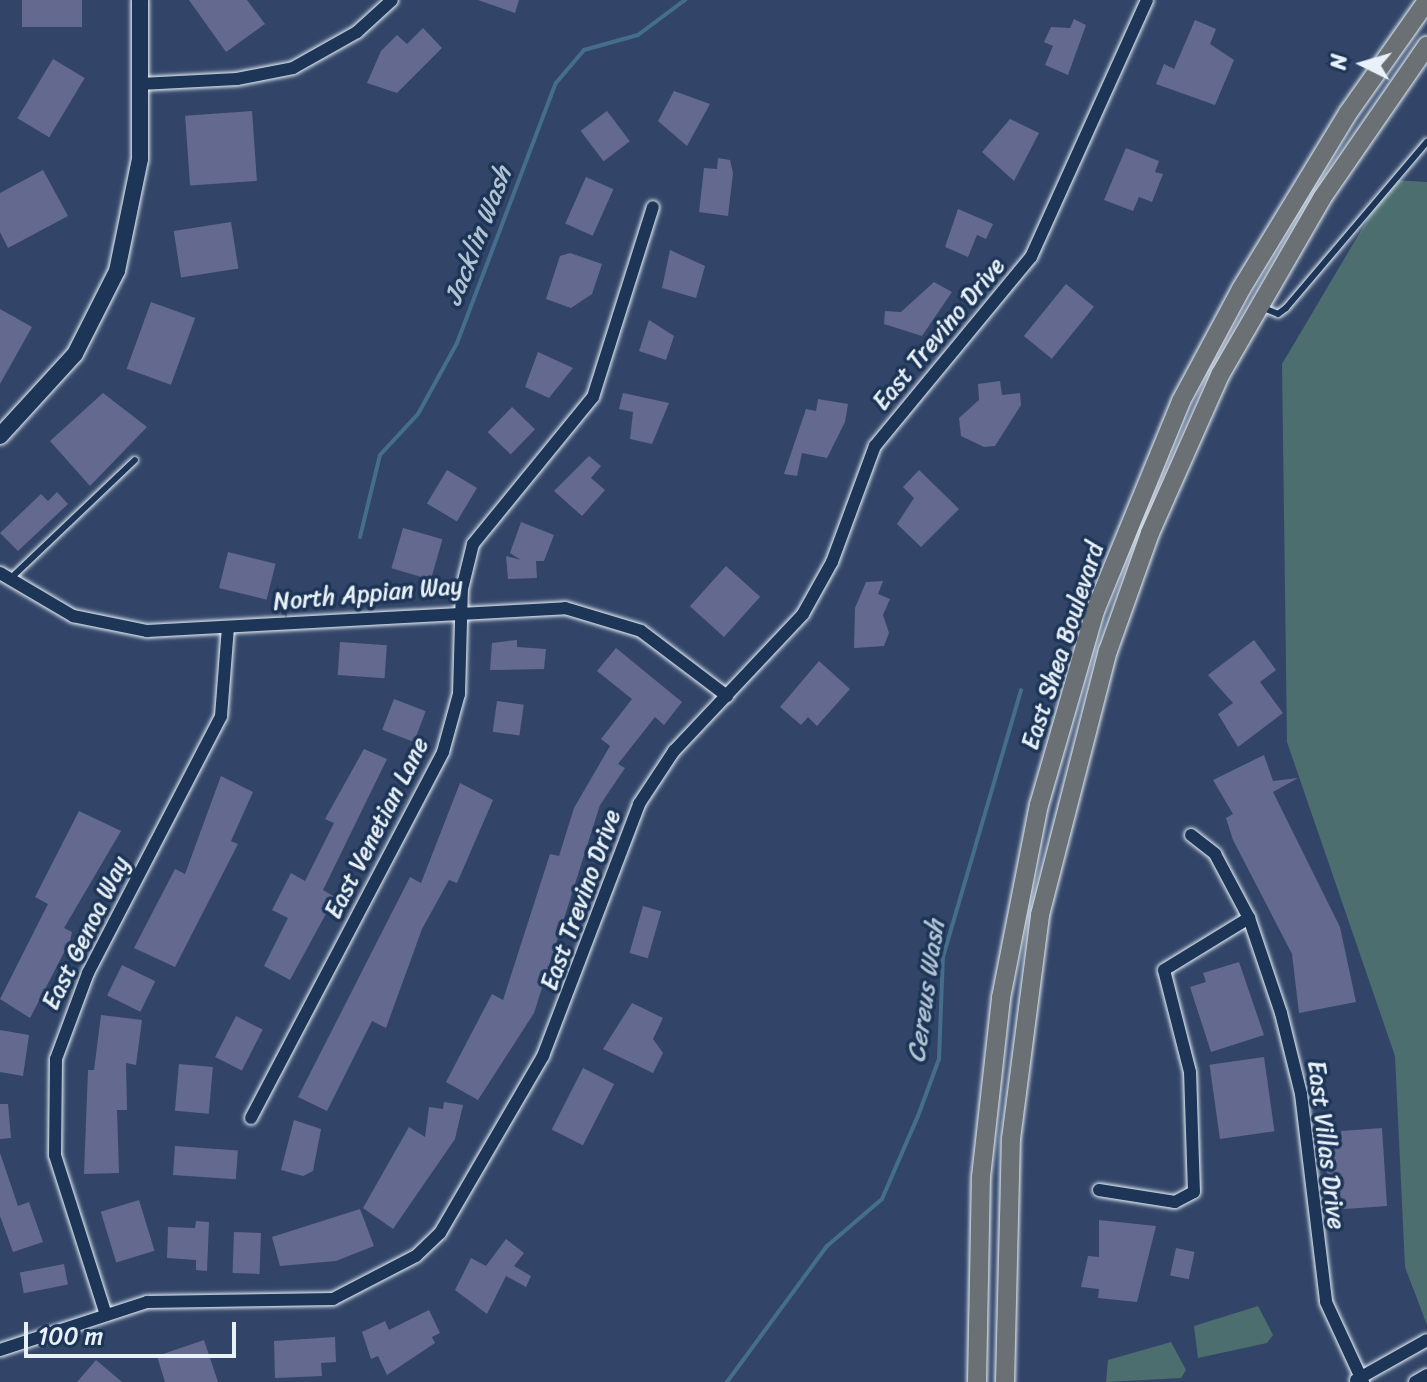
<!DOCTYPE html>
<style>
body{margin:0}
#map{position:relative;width:1427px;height:1382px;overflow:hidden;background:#324568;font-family:Sriracha,sans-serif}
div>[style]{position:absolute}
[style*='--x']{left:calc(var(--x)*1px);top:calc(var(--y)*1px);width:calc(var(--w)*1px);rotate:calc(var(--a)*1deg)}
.green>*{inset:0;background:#4c6e6f}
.stream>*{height:4px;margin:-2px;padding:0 2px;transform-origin:2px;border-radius:2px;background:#446e8b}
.building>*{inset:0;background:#64698f;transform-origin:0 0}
.roads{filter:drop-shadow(0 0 2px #e8f1f8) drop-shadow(0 0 2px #e8f1f8)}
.lane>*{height:6px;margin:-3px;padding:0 3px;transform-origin:3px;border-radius:3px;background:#1d3557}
.street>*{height:12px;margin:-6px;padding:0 6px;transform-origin:6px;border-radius:6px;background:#1d3557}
.secondary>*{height:16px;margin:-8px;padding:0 8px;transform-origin:8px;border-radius:8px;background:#1d3557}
.primary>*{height:18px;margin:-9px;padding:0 9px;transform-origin:9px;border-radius:9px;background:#6a7074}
span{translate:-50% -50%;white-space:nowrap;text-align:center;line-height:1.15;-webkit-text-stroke:7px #1d3557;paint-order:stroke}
.street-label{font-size:24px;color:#e8f1f8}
.water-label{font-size:26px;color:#afc3d2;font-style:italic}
.north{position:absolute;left:1323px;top:24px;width:80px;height:80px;-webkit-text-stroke:6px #1d3557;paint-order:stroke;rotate:275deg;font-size:22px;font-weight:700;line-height:32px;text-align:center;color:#e8f1f8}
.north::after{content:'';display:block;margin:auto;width:28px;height:36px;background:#e8f1f8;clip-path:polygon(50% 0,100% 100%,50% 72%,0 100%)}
.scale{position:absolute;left:24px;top:1322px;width:212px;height:36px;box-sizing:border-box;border:4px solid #e8f1f8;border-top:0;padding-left:10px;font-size:24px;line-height:28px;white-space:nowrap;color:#e8f1f8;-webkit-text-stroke:6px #1d3557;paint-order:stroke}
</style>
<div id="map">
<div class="green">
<i style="clip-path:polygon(1391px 180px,1427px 182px,1427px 1325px,1405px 1267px,1395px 1056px,1287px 742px,1282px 364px)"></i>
<i style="clip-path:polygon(1258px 1306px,1273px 1335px,1267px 1343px,1198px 1358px,1194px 1326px)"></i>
<i style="clip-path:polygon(1171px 1342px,1186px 1370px,1181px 1378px,1106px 1382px,1108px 1360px)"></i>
</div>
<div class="stream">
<i style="--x:360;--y:537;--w:84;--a:-76.3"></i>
<i style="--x:380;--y:455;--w:56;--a:-47.2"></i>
<i style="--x:418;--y:414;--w:81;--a:-61.2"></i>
<i style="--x:457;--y:343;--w:278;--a:-69.2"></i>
<i style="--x:556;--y:83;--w:43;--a:-49.7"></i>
<i style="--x:584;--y:50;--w:56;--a:-15.5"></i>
<i style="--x:638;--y:35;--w:59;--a:-36.7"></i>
<i style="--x:727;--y:1382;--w:169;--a:-53.7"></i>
<i style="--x:827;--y:1246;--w:72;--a:-40.5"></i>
<i style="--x:882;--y:1199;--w:90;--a:-66.6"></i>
<i style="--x:918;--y:1116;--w:61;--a:-69.8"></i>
<i style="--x:939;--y:1059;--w:102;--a:-87.8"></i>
<i style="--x:943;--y:957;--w:278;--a:-73.7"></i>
</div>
<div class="building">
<i style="left:22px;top:0;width:60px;height:27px"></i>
<i style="clip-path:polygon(189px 0,247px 0,265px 24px,226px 52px)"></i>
<i style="clip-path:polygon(478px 0,519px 0,515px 13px)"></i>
<i style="clip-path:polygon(1074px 19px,1086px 25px,1068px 75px,1045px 65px,1053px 46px,1044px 42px,1051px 27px,1070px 28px)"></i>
<i style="clip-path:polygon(1195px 20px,1216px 29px,1210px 44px,1234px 60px,1215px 105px,1156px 84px,1164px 64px,1174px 69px)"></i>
<i style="clip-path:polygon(423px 28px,442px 48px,397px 93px,367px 83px,381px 51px,397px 35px,407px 44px)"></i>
<i style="left:53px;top:59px;width:37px;height:69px;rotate:31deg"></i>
<i style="clip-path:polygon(674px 91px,710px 104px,687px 146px,658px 121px)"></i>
<i style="left:252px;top:111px;width:70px;height:67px;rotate:86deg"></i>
<i style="left:607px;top:111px;width:38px;height:33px;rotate:53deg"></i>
<i style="clip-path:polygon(1010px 119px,1039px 133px,1014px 181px,982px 152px)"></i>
<i style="clip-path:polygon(1126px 148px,1159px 161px,1155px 172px,1163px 174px,1152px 202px,1139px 197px,1133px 211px,1104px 200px)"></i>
<i style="clip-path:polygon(718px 158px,730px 160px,733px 173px,728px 216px,699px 212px,704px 168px,717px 169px)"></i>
<i style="clip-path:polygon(43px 170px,68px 216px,8px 248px,0 232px,0 193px)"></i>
<i style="left:586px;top:177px;width:30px;height:51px;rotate:24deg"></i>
<i style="clip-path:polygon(958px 209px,993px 224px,986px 239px,977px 235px,968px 257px,945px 247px)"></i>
<i style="left:231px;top:222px;width:47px;height:58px;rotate:81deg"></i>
<i style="clip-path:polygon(670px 250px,705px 266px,696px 298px,662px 288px)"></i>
<i style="clip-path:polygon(570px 253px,602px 264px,592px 294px,571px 308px,546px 299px,560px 256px)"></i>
<i style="clip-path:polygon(934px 282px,952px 292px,922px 336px,884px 324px,885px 311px,901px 312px)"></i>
<i style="left:1066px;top:284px;width:36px;height:67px;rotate:39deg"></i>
<i style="left:151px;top:302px;width:47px;height:71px;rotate:20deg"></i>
<i style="clip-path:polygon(0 309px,32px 327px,0 384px)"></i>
<i style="clip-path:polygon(649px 320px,674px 336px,666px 360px,639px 351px)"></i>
<i style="clip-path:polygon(538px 352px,573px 368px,549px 398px,525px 387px)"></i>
<i style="clip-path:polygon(1000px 381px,1002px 395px,1020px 393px,1021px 405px,995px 446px,984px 447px,961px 436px,959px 418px,979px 400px,978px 384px)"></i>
<i style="clip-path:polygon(103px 393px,147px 427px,90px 486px,50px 441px)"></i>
<i style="clip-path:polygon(623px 393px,669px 403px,652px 444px,630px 439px,633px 412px,619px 409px)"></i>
<i style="clip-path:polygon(818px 399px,848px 404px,845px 422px,827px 458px,802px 453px,797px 476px,784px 474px,806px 409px,816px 411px)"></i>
<i style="left:512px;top:407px;width:32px;height:35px;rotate:44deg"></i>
<i style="clip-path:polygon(589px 456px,601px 466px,591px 478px,605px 490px,582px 516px,554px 491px)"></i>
<i style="left:447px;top:470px;width:35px;height:39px;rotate:31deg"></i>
<i style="clip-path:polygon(919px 470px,959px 509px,921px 547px,897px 524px,914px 498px,903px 487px)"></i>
<i style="clip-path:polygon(57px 492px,68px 504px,18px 551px,0 533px,41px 494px,48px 501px)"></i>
<i style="clip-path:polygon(521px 522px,554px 535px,544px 561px,536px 561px,537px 578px,508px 579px,506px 556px,521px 560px,510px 553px)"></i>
<i style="left:403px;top:528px;width:41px;height:42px;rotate:16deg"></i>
<i style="left:228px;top:552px;width:49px;height:37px;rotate:14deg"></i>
<i style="left:726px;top:566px;width:46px;height:54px;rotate:42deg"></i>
<i style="clip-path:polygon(883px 581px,878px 594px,890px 599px,883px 615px,889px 633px,884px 646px,854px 648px,855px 608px,866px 582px)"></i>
<i style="clip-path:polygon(517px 640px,517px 647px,546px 649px,544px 669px,490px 670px,492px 643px)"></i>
<i style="clip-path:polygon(1254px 640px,1276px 670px,1260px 682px,1283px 713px,1238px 747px,1218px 714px,1233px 703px,1208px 675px)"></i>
<i style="left:340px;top:642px;width:47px;height:33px;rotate:4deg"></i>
<i style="clip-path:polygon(616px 648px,682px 702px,664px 725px,655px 717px,618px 764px,625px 768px,600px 805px,534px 1013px,478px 1100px,446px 1082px,492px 994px,503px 1000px,550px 854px,559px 856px,574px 808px,610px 746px,601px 739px,632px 699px,597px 671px)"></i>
<i style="clip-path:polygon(819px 661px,850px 689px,817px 726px,808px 717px,801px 725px,780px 707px)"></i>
<i style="left:394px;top:699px;width:34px;height:33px;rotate:21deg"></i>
<i style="left:497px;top:701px;width:27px;height:31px;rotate:8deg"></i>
<i style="clip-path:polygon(364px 749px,387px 759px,323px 890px,335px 897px,290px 980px,264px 966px,288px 918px,272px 910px,291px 873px,305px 881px,334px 823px,325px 819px)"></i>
<i style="clip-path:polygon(1264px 755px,1273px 781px,1298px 778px,1273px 792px,1340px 927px,1356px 1002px,1299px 1013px,1292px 954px,1233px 840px,1226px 818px,1233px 814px,1213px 780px)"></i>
<i style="clip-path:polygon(221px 776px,253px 792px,231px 841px,238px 844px,175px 967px,134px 948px,175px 869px,185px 874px)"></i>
<i style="clip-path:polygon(460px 783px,493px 800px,457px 883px,449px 880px,422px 929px,386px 1028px,372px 1021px,327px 1111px,298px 1097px,410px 877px,421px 883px)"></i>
<i style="clip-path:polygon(79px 811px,121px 831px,64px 928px,72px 932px,70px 941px,30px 1018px,0 999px,48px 904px,35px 897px)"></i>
<i style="left:643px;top:906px;width:19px;height:49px;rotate:16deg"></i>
<i style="clip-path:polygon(1239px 962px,1264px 1035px,1211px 1052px,1190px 987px,1206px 982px,1203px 973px)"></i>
<i style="left:122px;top:965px;width:37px;height:34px;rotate:26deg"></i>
<i style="clip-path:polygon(632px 1003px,663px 1018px,653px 1039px,663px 1053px,653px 1073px,603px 1049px)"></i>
<i style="clip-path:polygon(101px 1015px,142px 1020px,136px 1065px,126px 1063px,127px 1110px,117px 1110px,119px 1173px,84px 1174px,88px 1070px,94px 1070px)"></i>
<i style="left:236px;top:1016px;width:30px;height:46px;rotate:27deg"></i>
<i style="clip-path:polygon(0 1030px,29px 1035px,23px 1076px,0 1072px)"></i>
<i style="left:1264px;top:1057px;width:75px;height:55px;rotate:82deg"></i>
<i style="left:179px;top:1064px;width:34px;height:47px;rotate:5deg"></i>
<i style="left:583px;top:1068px;width:35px;height:69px;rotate:27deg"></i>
<i style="clip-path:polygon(444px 1102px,463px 1105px,455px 1139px,393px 1229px,363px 1208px,409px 1127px,425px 1137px,429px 1107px,443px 1109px)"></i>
<i style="clip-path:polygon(0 1104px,8px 1104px,11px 1138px,0 1139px)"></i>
<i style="clip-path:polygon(294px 1120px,321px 1129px,313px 1171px,303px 1176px,281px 1170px)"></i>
<i style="clip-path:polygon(1382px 1128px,1387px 1206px,1330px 1210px,1325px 1142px,1342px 1140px,1341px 1131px)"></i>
<i style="left:175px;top:1146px;width:63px;height:29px;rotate:4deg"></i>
<i style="clip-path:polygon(0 1153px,18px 1206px,29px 1202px,43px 1242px,13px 1252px,0 1216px)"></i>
<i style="left:139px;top:1200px;width:53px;height:40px;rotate:73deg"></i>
<i style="clip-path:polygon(360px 1209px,374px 1246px,336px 1261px,280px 1266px,272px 1237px)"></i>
<i style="clip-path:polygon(1099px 1220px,1156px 1226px,1137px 1302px,1098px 1298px,1099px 1289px,1081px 1287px,1088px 1256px,1099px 1257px)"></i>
<i style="clip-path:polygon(196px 1221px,209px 1222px,207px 1271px,196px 1270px,196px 1260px,167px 1258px,168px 1227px,195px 1228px)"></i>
<i style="left:234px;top:1232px;width:27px;height:41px;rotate:2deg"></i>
<i style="clip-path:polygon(506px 1239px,524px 1253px,514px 1266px,531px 1276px,526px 1287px,506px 1276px,487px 1314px,455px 1290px,471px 1258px,486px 1266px)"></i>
<i style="left:1176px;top:1248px;width:19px;height:28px;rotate:12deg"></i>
<i style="left:64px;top:1264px;width:21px;height:45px;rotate:79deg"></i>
<i style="clip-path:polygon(429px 1310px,440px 1333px,432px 1337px,435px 1343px,387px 1375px,378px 1356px,371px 1359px,362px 1332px,385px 1321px,389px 1330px)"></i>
<i style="clip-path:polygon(335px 1337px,336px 1362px,321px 1363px,322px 1376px,275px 1378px,274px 1341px)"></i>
<i style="clip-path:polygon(204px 1340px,218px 1382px,165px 1382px,157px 1356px)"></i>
<i style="clip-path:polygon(96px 1360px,122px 1382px,77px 1382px)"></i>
</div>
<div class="roads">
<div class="lane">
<i style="--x:1261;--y:307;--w:18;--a:22"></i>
<i style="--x:1278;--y:314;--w:10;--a:-37"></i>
<i style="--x:1286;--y:308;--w:218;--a:-49.7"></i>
<i style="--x:11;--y:578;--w:171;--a:-43.6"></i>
</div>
<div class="street">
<i style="--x:140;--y:84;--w:97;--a:-3"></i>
<i style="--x:237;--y:79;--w:57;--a:-11.1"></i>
<i style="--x:293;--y:68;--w:73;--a:-29.4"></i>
<i style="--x:357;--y:32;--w:47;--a:-42.4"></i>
<i style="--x:0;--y:573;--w:85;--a:30.5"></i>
<i style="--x:73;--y:616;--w:76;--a:11.5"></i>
<i style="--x:147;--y:631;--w:419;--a:-3.1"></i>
<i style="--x:565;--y:608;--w:79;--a:16.8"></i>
<i style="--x:641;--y:631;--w:108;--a:37.1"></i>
<i style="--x:1191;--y:835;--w:31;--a:38"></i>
<i style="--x:1215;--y:854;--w:72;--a:62"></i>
<i style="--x:1249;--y:918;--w:100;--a:71.4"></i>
<i style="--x:1281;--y:1013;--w:83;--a:76.1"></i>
<i style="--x:1301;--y:1094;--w:209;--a:83.1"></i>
<i style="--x:1326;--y:1302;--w:88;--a:65.2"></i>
<i style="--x:251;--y:1118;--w:413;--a:-62.3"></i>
<i style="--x:443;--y:752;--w:60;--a:-74.6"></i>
<i style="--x:459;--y:694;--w:105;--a:-88.4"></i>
<i style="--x:462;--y:589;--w:46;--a:-76.3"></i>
<i style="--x:473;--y:544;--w:190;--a:-50.8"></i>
<i style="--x:593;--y:397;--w:199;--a:-72.5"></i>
<i style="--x:1099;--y:1190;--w:77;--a:9"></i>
<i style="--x:1175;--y:1202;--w:21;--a:-28"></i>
<i style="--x:1194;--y:1192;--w:120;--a:-91.9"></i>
<i style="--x:1190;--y:1072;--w:105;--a:-104.3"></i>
<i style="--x:1164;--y:970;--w:100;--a:-31.5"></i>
<i style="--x:106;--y:1315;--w:168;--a:-107.7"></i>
<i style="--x:55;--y:1155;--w:96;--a:-89.4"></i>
<i style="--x:56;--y:1059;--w:92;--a:-69.6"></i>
<i style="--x:88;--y:973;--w:289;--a:-62.6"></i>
<i style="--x:221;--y:716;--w:89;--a:-85.5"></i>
<i style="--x:0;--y:1350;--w:155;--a:-18.1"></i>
<i style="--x:147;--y:1302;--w:186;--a:-0.9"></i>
<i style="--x:333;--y:1299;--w:93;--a:-27.4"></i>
<i style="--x:416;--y:1256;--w:33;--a:-44"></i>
<i style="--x:440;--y:1233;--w:205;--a:-59.8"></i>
<i style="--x:543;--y:1056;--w:270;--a:-69.1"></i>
<i style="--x:639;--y:804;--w:64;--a:-56.6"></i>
<i style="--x:674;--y:751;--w:188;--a:-46.7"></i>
<i style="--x:803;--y:614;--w:60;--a:-60.9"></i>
<i style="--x:832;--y:562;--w:124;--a:-69.7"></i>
<i style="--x:875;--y:446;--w:245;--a:-50.5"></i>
<i style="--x:1031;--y:257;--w:282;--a:-65.7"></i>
<i style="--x:1356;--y:1380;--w:81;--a:-29.4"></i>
<i style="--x:1415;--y:1382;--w:14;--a:-30"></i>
</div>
<div class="secondary">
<i style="--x:0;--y:436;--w:111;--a:-47.6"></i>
<i style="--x:75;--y:354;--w:93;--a:-63.2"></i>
<i style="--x:117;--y:271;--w:114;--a:-78.4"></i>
<i style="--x:140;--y:159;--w:159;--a:-90"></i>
</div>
<div class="primary">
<i style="--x:977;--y:1382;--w:205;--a:-88.9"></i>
<i style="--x:981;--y:1177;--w:180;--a:-83.6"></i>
<i style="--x:1001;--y:998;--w:197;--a:-78.9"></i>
<i style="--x:1039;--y:805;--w:202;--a:-73.9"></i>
<i style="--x:1095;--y:611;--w:227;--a:-67.7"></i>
<i style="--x:1181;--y:401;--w:127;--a:-61.8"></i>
<i style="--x:1241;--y:289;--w:206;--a:-58.7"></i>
<i style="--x:1348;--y:113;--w:137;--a:-54.8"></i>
<i style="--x:1005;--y:1382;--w:243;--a:-88.6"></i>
<i style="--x:1011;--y:1139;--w:226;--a:-82.6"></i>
<i style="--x:1040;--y:915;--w:273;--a:-75.6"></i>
<i style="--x:1108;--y:651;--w:125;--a:-70.4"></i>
<i style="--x:1150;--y:533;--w:173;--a:-66.1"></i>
<i style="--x:1220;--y:375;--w:204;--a:-60"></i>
<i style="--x:1322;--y:198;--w:185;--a:-55.4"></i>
</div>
</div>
<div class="street-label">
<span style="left:939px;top:334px;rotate:-50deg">East Trevino Drive</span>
<span style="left:368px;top:594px;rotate:-5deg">North Appian Way</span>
<span style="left:1063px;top:646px;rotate:-72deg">East Shea Boulevard</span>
<span style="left:377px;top:828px;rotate:-63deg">East Venetian Lane</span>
<span style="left:581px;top:900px;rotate:-70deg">East Trevino Drive</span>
<span style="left:86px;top:933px;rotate:-64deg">East Genoa Way</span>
<span style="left:1326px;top:1145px;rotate:83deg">East Villas Drive</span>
</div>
<div class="water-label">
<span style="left:478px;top:236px;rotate:-69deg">Jacklin Wash</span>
<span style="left:926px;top:991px;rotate:-82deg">Cereus Wash</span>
</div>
<div class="north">N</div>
<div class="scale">100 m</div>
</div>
